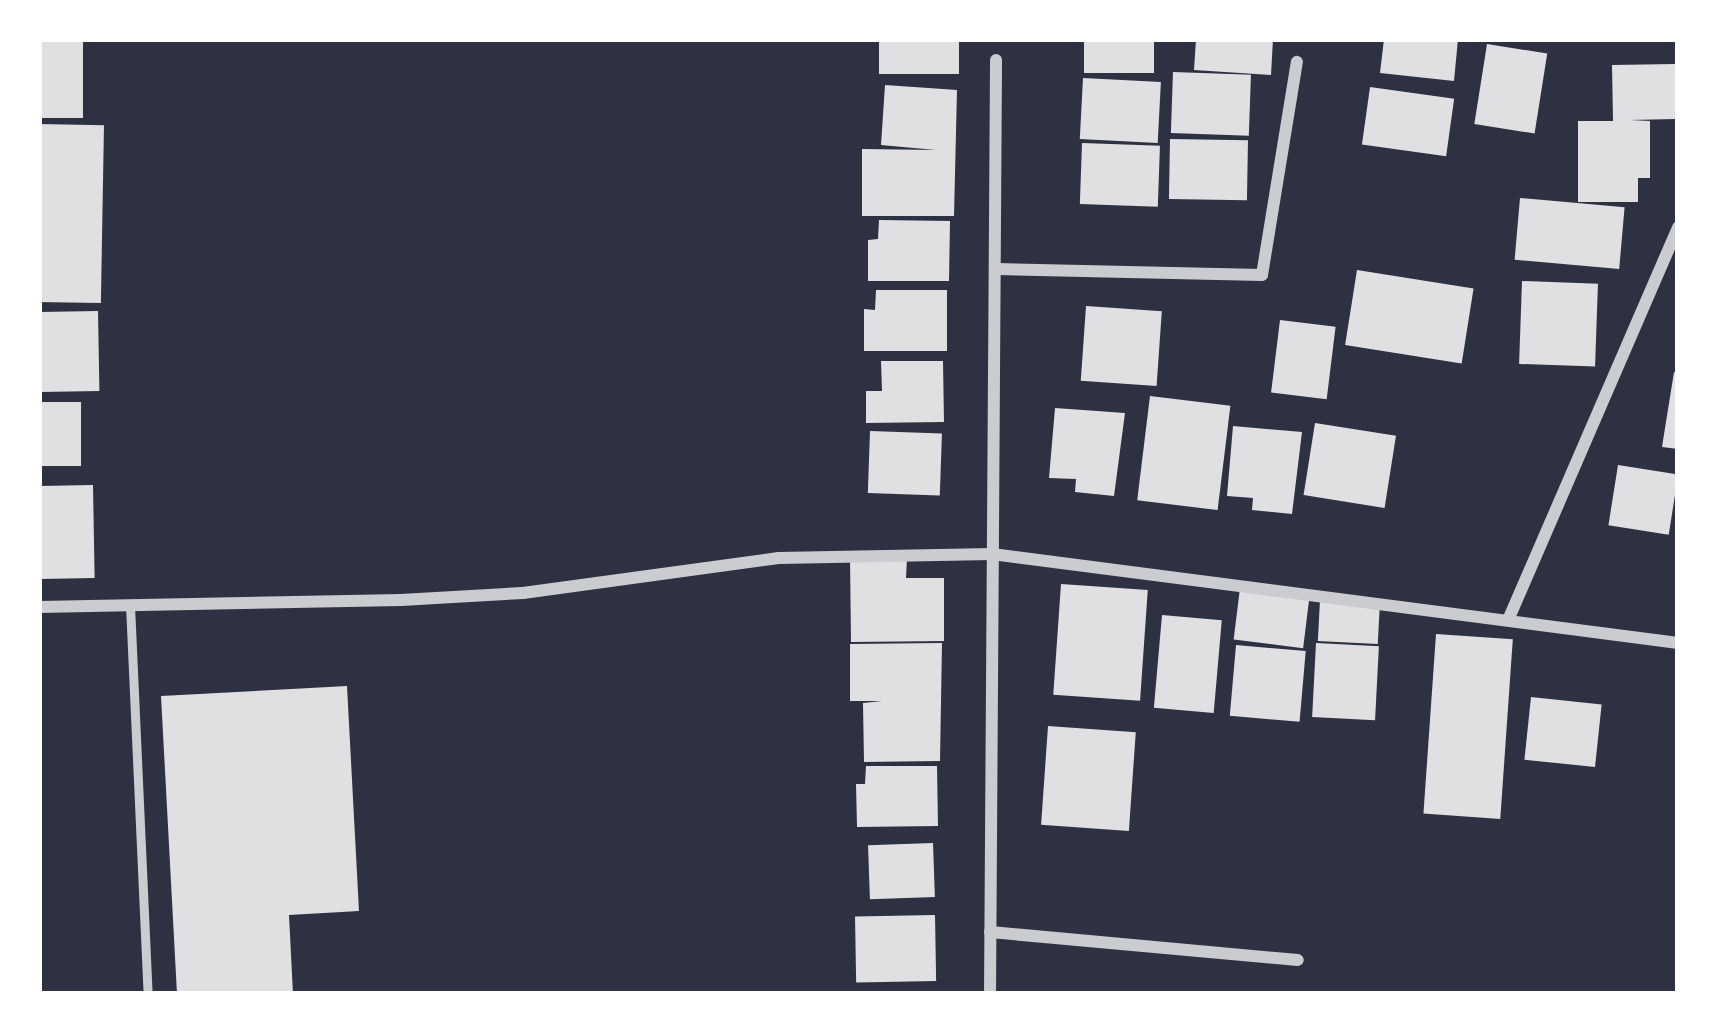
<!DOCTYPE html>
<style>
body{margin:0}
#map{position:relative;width:1717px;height:1033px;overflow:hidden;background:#2d3142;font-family:"PT Sans",sans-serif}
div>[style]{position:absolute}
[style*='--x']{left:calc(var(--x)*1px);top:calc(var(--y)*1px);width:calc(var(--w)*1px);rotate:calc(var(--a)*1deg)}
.building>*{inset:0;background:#e0e0e3;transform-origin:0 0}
.service>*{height:9px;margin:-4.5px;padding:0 4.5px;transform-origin:4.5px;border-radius:4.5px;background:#caccd0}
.minor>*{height:12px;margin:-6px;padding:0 6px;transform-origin:6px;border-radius:6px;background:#caccd0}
span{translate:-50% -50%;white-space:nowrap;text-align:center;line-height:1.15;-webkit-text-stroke:9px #fff;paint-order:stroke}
.frame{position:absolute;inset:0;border:42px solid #fff;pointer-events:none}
</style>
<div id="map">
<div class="building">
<i style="left:879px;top:39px;width:80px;height:35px"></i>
<i style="left:1084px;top:39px;width:70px;height:34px"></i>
<i style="clip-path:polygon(1196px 39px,1273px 39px,1271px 75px,1194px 70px)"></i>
<i style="clip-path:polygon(1384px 39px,1458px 39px,1454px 81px,1380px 73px)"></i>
<i style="left:39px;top:40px;width:44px;height:78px"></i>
<i style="left:1487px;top:44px;width:61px;height:81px;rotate:9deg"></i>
<i style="clip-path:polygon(1675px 64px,1676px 119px,1630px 120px,1650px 121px,1650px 178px,1638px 178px,1638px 202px,1578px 202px,1578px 121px,1613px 121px,1612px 65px)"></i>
<i style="left:1173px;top:72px;width:78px;height:61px;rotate:2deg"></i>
<i style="left:1083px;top:78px;width:78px;height:61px;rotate:3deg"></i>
<i style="clip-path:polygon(885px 85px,957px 90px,954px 216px,862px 216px,862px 149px,936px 150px,881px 145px)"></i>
<i style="left:1370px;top:87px;width:85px;height:58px;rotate:8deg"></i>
<i style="left:39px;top:124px;width:65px;height:178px;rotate:1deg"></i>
<i style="left:1170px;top:139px;width:78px;height:60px;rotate:1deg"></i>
<i style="left:1082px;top:143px;width:78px;height:61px;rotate:2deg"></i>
<i style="left:1520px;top:198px;width:105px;height:62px;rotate:5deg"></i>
<i style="clip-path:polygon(879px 220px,950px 221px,949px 281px,868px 281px,868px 240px,878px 239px)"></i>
<i style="left:1357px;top:270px;width:118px;height:76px;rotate:9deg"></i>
<i style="left:1522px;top:281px;width:76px;height:83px;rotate:2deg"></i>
<i style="clip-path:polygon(876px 290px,947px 290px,947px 351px,864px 351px,864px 309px,875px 310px)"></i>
<i style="left:1086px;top:306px;width:76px;height:75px;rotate:4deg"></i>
<i style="left:98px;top:311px;width:80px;height:59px;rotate:89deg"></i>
<i style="left:1280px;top:320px;width:56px;height:73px;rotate:7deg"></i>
<i style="clip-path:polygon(881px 361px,943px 361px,944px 422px,866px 423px,866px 391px,882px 391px)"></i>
<i style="clip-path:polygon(1674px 372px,1678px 373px,1678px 449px,1662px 447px)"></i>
<i style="left:1150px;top:396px;width:81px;height:105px;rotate:7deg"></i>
<i style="left:39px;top:402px;width:42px;height:64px"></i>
<i style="clip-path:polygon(1055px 408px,1125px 413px,1114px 496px,1075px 492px,1076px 479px,1049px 478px)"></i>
<i style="left:1315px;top:423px;width:82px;height:73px;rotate:9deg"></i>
<i style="clip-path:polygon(1233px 426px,1302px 432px,1292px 514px,1252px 510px,1253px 498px,1227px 496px)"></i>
<i style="left:870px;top:431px;width:72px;height:62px;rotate:2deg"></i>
<i style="left:1618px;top:465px;width:61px;height:61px;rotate:9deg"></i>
<i style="left:93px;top:485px;width:93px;height:54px;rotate:89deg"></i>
<i style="clip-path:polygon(850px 558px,907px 558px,906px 578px,944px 578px,944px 641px,851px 642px)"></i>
<i style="left:1061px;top:584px;width:87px;height:111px;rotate:4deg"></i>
<i style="left:1240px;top:588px;width:70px;height:52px;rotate:7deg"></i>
<i style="left:1320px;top:600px;width:60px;height:41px;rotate:3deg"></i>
<i style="left:1162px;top:615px;width:60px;height:93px;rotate:5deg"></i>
<i style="left:1436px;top:634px;width:77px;height:180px;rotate:4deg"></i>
<i style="clip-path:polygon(942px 643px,940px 761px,864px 762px,863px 703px,882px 701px,850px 701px,850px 644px)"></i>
<i style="left:1316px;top:643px;width:63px;height:74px;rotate:3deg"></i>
<i style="left:1236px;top:645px;width:70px;height:71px;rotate:5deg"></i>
<i style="clip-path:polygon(347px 686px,359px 911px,289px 915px,293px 994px,177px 994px,161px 696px)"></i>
<i style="left:1531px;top:697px;width:71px;height:63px;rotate:6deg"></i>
<i style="left:1048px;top:726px;width:88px;height:99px;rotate:4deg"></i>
<i style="clip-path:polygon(866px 766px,937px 766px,938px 826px,857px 827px,856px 784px,865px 784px)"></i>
<i style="left:933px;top:843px;width:54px;height:65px;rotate:88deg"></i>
<i style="left:935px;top:915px;width:66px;height:80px;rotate:89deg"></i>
</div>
<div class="service">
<i style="--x:130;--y:605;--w:389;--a:87.4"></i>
</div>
<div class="minor">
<i style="--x:996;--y:269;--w:266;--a:1.3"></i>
<i style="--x:1262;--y:275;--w:216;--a:-80.7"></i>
<i style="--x:39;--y:607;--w:362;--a:-1.1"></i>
<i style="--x:401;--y:600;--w:122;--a:-3.3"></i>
<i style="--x:523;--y:593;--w:258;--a:-7.8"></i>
<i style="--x:779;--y:558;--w:213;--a:-1.1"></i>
<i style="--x:992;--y:554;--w:692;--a:7.39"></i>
<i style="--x:1509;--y:618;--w:426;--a:-66.6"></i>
<i style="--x:990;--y:932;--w:309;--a:5.2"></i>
<i style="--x:990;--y:994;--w:934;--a:-89.63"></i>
</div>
<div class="frame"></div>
</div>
